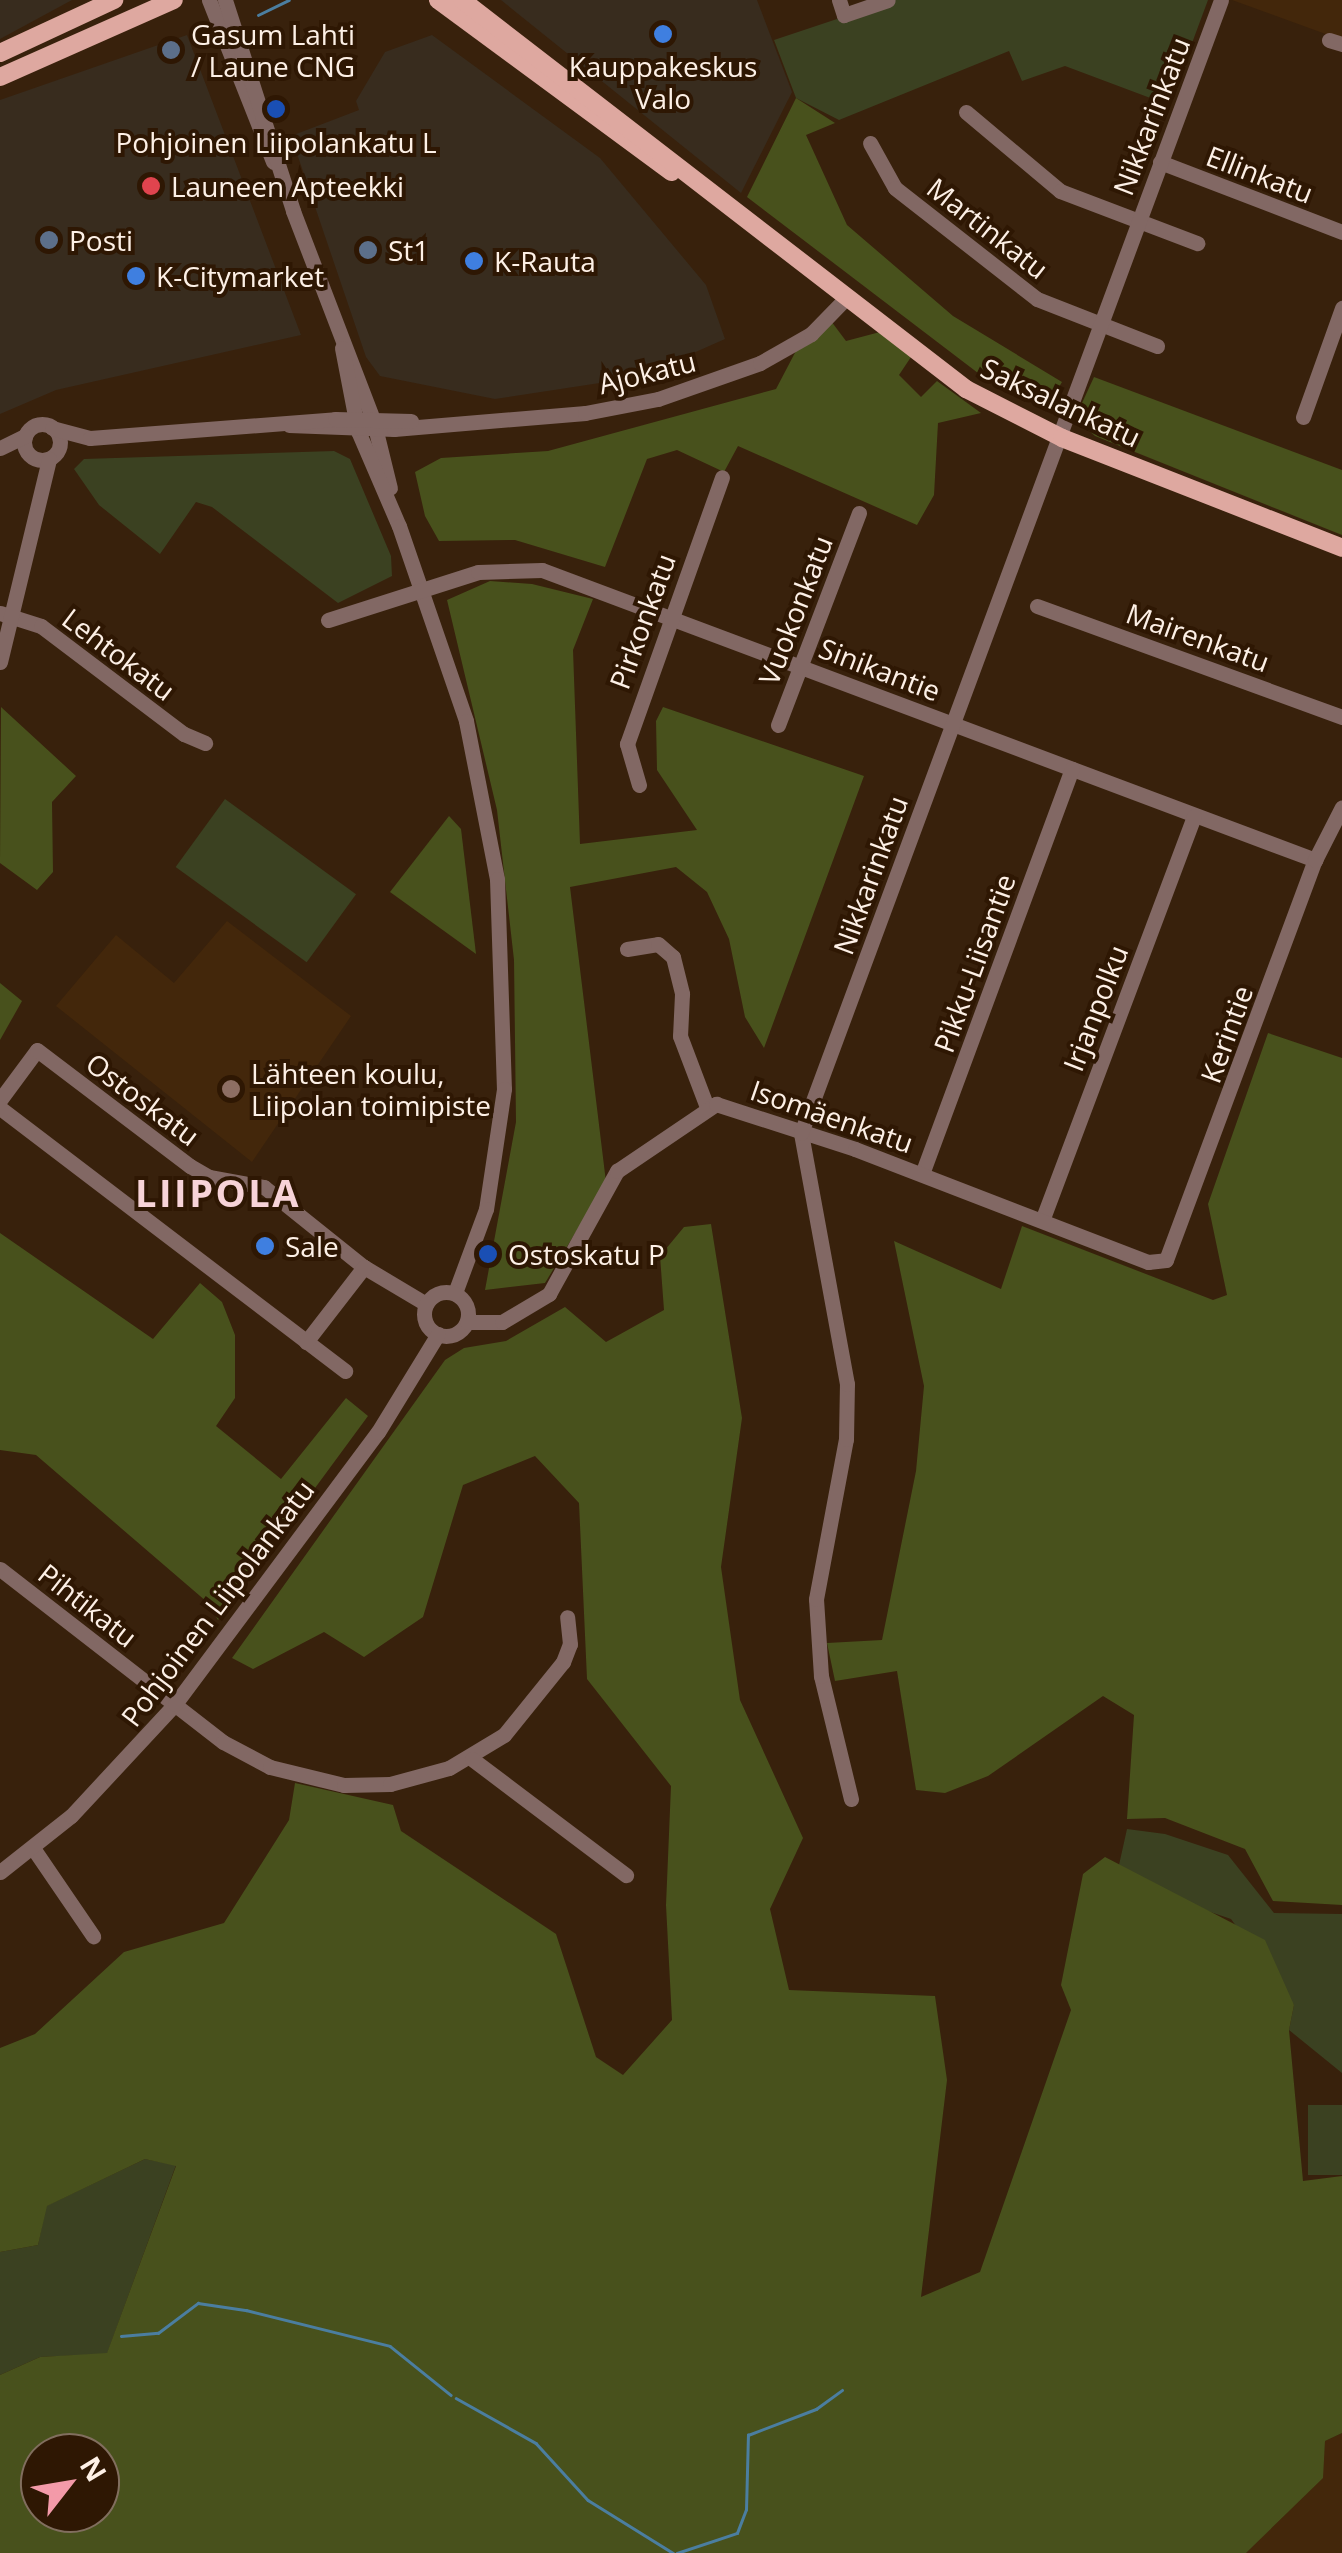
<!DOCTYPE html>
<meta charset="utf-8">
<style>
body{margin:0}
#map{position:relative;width:1342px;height:2553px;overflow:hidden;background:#38210c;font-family:"Open Sans",sans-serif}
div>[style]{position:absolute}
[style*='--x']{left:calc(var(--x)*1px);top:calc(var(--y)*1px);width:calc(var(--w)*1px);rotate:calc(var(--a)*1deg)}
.commercial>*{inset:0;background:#382c1e}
.built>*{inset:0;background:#43270b}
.green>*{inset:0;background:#3b4121;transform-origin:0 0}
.forest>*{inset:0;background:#48511c}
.stream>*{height:2.5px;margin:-1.25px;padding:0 1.25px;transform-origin:1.25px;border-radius:1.25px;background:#4b7ea0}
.minor>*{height:15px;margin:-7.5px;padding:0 7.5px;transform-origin:7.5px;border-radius:7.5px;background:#826864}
.minor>.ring{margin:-7.5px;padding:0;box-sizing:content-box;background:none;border:15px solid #826864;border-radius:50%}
.major>*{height:18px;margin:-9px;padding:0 9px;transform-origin:9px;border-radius:9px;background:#dea8a0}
.dots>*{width:28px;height:28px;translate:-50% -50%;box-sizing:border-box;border:5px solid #2e1703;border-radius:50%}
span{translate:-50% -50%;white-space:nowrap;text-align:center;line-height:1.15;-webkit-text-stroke:8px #2e1703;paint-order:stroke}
.poi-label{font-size:28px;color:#fdf0e6}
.left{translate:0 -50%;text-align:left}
.street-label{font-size:28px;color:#fdf0e6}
.district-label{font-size:38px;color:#f7d3d8;font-weight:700;letter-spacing:2.5px}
.north{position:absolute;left:20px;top:2433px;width:100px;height:100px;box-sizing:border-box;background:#2e1703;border:2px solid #816e5e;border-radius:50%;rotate:59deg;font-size:28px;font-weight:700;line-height:40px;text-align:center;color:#fdf0e6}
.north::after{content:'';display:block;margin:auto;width:35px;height:45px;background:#f39aa9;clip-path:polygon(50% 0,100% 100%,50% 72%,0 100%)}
</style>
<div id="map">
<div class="commercial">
<i style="clip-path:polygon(0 0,72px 0,0 39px)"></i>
<i style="clip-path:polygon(501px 0,757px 0,792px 92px,741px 193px)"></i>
<i style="clip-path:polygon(187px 35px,301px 335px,56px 390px,0 414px,0 100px)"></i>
<i style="clip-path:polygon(432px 35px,600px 158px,706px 285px,725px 339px,639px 377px,495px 399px,380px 376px,366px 357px,291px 136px,359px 110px,356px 101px,385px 52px)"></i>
</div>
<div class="built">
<i style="clip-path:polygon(1232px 0,1342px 0,1342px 40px)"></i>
<i style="clip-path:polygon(227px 921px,351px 1016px,252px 1162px,56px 1006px,116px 935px,174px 983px)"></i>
<i style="clip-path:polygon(1342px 2433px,1342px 2553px,1246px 2553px,1322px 2478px,1325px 2441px)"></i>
</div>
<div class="green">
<i style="clip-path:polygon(894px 0,1208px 0,1169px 105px,1065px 66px,1022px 81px,1009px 51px,839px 120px,796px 98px,774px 40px)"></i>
<i style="clip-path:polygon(334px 451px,350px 459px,391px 556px,392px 576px,338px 603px,212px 507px,196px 502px,160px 554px,99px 505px,74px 469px,84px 459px)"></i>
<i style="left:225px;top:799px;width:162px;height:84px;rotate:36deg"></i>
<i style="clip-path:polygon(1127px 1829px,1165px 1834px,1228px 1855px,1274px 1913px,1342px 1914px,1342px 2073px,1289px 2030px,1294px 2005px,1231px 1919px,1184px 1903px,1119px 1865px)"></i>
<i style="left:1342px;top:2105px;width:70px;height:34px;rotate:90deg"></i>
<i style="clip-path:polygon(145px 2159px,176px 2165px,107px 2354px,40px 2357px,0 2375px,0 2252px,38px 2245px,46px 2206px)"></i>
</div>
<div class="forest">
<i style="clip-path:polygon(796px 98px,835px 123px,806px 135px,847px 225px,953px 316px,1062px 382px,1050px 402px,995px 386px,747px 197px)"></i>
<i style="clip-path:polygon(831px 321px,846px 341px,880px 332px,911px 357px,899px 375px,921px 397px,937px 381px,981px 413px,938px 423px,934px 495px,917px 525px,738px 446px,724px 472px,677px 450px,647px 459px,605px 567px,515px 540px,439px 541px,425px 516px,415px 472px,441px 458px,548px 451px,776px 389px,798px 347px)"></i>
<i style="clip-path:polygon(1094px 377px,1342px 470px,1342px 535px,1095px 436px,1087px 429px,1082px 403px)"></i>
<i style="clip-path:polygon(490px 581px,532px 584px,593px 599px,573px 650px,580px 844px,697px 830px,657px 770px,656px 721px,663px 707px,864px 776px,764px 1048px,745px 1017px,729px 939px,707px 892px,676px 867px,570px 887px,606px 1182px,545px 1283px,485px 1290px,516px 1122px,514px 960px,497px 810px,447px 600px)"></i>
<i style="clip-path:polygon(1px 707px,76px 776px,52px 802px,53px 872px,37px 890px,0 863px)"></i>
<i style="clip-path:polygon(449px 816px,461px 829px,476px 954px,390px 892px)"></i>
<i style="clip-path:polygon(0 983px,22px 1001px,0 1040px)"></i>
<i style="clip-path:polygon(1268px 1033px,1342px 1058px,1342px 1905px,1273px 1901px,1245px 1849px,1165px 1818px,1127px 1819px,1134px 1715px,1103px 1696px,988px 1776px,945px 1793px,916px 1790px,897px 1671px,835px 1681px,827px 1643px,882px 1640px,916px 1471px,924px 1386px,894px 1241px,1001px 1289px,1022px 1226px,1213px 1300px,1227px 1295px,1208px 1204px)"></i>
<i style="clip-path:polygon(evenodd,711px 1224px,742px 1418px,721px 1567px,740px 1700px,803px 1838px,770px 1909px,789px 1990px,935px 1996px,947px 2080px,921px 2297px,980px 2272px,1071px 2010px,1061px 1985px,1083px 1874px,1105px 1857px,1265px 1940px,1294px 2005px,1289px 2030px,1303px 2181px,1342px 2176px,1342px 2433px,1325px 2441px,1323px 2478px,1246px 2553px,0 2553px,0 2375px,40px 2357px,107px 2353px,176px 2166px,145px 2159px,47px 2206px,38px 2245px,0 2252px,0 2048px,35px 2034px,124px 1952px,224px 1923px,289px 1820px,295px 1783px,393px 1805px,401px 1831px,556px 1934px,596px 2057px,623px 2075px,672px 2020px,666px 1905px,671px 1786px,587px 1679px,579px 1503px,535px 1456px,463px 1485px,423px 1617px,364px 1657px,324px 1632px,253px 1669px,232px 1658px,445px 1360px,464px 1348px,506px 1341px,565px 1307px,606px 1342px,664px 1310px,660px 1256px,684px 1227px,711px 1224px,40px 2453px,100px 2453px,100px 2513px,40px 2513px,40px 2453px)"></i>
<i style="clip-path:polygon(0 1233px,153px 1339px,200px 1283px,222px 1302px,235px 1335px,235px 1398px,216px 1426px,281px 1479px,346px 1398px,368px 1416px,218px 1620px,207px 1602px,36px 1455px,0 1450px)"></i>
</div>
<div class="stream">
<i style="--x:258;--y:15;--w:34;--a:-26"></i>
<i style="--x:121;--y:2336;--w:37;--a:-5"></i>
<i style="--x:158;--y:2333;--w:50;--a:-36.9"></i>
<i style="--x:198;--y:2303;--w:49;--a:8.3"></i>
<i style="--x:246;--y:2310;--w:148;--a:14"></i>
<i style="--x:390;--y:2346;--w:78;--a:38.8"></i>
<i style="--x:456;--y:2398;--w:92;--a:29.4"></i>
<i style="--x:536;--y:2443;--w:77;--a:47.6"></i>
<i style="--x:588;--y:2500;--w:100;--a:31.9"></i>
<i style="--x:677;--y:2553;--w:63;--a:-18.4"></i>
<i style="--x:737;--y:2533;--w:25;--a:-69"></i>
<i style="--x:746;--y:2510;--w:75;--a:-88.5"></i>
<i style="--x:748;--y:2435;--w:73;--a:-20.9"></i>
<i style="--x:816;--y:2409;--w:32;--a:-36"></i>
</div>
<div class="minor">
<i style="--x:209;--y:0;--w:174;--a:68.4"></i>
<i style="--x:225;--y:0;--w:222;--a:72.1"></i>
<i style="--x:293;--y:211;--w:223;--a:69"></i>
<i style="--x:373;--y:419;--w:71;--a:76.2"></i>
<i style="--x:839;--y:0;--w:16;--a:72"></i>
<i style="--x:844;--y:15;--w:46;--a:-18.8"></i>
<i style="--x:1329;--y:40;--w:14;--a:17"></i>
<i style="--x:966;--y:112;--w:123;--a:40"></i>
<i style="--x:1060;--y:191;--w:147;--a:20.8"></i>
<i style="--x:870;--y:143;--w:51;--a:60.9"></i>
<i style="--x:895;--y:188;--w:180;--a:38"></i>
<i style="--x:1037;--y:299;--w:129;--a:21.4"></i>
<i style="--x:1160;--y:162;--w:195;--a:21"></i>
<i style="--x:342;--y:348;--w:85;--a:79.1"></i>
<i style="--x:358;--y:431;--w:103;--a:66.7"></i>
<i style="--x:399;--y:526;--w:206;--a:71"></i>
<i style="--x:466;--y:721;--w:161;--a:78.9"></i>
<i style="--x:497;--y:879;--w:210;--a:88.1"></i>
<i style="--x:504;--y:1089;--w:121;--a:98.5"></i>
<i style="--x:486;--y:1209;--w:90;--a:110.3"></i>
<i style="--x:1303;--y:417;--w:116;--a:-70.3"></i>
<i class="ring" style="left:24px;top:424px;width:21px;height:21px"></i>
<i style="--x:289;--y:425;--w:105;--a:2.2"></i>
<i style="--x:394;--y:429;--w:192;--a:-4.8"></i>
<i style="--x:585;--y:413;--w:74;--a:-10.9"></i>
<i style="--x:658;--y:399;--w:108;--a:-19.4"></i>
<i style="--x:760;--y:363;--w:59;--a:-29.6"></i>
<i style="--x:811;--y:334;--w:49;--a:-45.8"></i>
<i style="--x:52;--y:428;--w:39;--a:15"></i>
<i style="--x:90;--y:438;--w:246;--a:-4.4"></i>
<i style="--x:335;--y:419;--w:76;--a:1.5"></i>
<i style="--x:0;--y:448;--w:28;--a:-26"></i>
<i style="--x:1037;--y:606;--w:325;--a:20"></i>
<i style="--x:0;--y:613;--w:43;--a:17.6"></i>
<i style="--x:41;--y:626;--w:179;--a:37.1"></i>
<i style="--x:184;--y:734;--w:23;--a:23"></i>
<i style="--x:328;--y:620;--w:157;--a:-17.7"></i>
<i style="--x:478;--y:572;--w:64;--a:-1.8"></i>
<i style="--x:542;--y:570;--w:826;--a:20.56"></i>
<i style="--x:0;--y:662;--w:209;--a:-76.4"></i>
<i style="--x:778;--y:725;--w:227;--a:-69.1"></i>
<i style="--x:639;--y:785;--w:43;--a:-106.3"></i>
<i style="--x:627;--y:744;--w:283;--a:-70.4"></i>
<i style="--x:627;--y:949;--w:31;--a:-9"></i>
<i style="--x:658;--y:944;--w:20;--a:41"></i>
<i style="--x:673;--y:957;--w:38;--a:76"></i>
<i style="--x:682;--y:994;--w:42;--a:92.7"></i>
<i style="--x:680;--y:1036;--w:76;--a:69.2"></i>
<i style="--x:0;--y:1100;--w:62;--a:-53.5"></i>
<i style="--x:37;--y:1050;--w:192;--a:37.2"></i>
<i style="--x:190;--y:1166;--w:22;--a:30"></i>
<i style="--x:209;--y:1177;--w:56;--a:10.3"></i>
<i style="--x:264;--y:1187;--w:128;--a:38.7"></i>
<i style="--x:364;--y:1267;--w:72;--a:30.8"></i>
<i style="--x:0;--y:1108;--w:434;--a:37.3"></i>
<i style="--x:922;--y:1174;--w:432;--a:-69.7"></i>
<i style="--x:1043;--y:1218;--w:429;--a:-69.4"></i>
<i class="ring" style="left:424px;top:1292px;width:29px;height:29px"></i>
<i style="--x:467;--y:1322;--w:35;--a:0"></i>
<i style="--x:502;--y:1322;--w:55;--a:-30.8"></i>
<i style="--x:549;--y:1294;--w:141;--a:-61.1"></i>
<i style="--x:617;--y:1171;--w:120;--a:-34.1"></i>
<i style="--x:716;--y:1104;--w:146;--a:17.9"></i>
<i style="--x:855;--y:1149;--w:314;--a:21.1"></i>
<i style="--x:1148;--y:1262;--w:18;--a:-6"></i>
<i style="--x:1166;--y:1260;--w:427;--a:-69.6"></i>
<i style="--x:1315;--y:860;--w:59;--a:-63"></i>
<i style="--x:306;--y:1342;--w:95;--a:-52.3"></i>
<i style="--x:0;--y:1569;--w:282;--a:37.8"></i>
<i style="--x:223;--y:1742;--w:53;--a:28"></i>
<i style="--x:270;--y:1767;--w:76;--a:13.7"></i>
<i style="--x:344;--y:1785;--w:46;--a:-1.2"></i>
<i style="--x:390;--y:1784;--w:61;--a:-15.2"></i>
<i style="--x:449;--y:1768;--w:64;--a:-31"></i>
<i style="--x:504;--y:1735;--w:94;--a:-51.1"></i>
<i style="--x:563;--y:1662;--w:19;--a:-69"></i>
<i style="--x:570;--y:1644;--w:27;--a:-96"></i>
<i style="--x:472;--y:1759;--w:193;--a:37"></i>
<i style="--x:851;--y:1799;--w:127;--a:-103.7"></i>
<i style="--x:821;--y:1676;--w:77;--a:-93.7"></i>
<i style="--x:816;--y:1599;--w:163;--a:-79.4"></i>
<i style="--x:846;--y:1439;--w:55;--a:-89"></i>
<i style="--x:847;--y:1384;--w:255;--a:-100.4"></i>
<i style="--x:801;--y:1133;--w:1208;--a:-69.66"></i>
<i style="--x:33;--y:1848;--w:107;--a:55.7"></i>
<i style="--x:0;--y:1872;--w:90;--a:-38.3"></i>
<i style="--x:71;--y:1816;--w:153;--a:-47.1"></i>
<i style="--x:175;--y:1704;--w:339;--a:-53.3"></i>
<i style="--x:378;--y:1432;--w:115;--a:-58.5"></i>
</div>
<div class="major">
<i style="--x:438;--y:0;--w:290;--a:36.4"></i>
<i style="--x:462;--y:0;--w:637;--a:37.66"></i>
<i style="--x:966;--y:389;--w:108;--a:27"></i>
<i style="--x:1062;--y:438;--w:301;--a:21.4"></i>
<i style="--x:0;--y:53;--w:126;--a:-24.9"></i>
<i style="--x:0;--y:77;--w:190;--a:-23.9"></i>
</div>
<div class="dots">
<i style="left:663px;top:34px;background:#3f7fe0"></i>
<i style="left:171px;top:50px;background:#5c6f8a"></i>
<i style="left:276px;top:109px;background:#1a4fb4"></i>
<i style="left:151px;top:186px;background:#e0444e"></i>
<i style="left:49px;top:240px;background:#5c6f8a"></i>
<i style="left:368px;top:250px;background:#5c6f8a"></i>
<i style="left:474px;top:261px;background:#3f7fe0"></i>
<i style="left:136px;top:276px;background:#3f7fe0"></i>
<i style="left:231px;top:1089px;background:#8d6e63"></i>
<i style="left:265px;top:1246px;background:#3f7fe0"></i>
<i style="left:488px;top:1254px;background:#1a4fb4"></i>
</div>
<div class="poi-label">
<span class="left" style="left:191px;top:50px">Gasum Lahti<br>/ Laune CNG</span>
<span style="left:663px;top:82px">Kauppakeskus<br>Valo</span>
<span style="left:276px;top:142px">Pohjoinen Liipolankatu L</span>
<span class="left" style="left:171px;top:186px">Launeen Apteekki</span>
<span class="left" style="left:69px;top:240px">Posti</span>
<span class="left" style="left:388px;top:250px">St1</span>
<span class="left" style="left:494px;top:261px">K-Rauta</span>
<span class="left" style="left:156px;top:276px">K-Citymarket</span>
<span class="left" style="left:251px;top:1089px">Lähteen koulu,<br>Liipolan toimipiste</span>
<span class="left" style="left:285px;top:1246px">Sale</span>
<span class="left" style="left:508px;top:1254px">Ostoskatu P</span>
</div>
<div class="street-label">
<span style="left:1151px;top:116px;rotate:-69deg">Nikkarinkatu</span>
<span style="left:1260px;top:174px;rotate:21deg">Ellinkatu</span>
<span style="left:988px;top:228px;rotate:38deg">Martinkatu</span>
<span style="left:647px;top:372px;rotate:-14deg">Ajokatu</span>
<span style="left:1061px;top:402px;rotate:25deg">Saksalankatu</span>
<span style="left:795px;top:610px;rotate:-69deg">Vuokonkatu</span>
<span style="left:642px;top:621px;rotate:-70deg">Pirkonkatu</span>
<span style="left:1198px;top:637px;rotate:20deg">Mairenkatu</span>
<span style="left:119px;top:654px;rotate:37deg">Lehtokatu</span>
<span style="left:880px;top:669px;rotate:21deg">Sinikantie</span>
<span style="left:870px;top:875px;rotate:-70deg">Nikkarinkatu</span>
<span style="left:974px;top:963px;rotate:-70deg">Pikku-Liisantie</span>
<span style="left:1095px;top:1008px;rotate:-69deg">Irjanpolku</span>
<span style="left:1226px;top:1034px;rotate:-70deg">Kerintie</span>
<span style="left:143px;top:1099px;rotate:37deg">Ostoskatu</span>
<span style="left:832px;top:1116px;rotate:19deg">Isomäenkatu</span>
<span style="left:217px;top:1603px;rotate:-53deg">Pohjoinen Liipolankatu</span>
<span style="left:88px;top:1605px;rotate:38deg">Pihtikatu</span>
</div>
<div class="district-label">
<span style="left:218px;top:1193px">LIIPOLA</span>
</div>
<div class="north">N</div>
</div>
